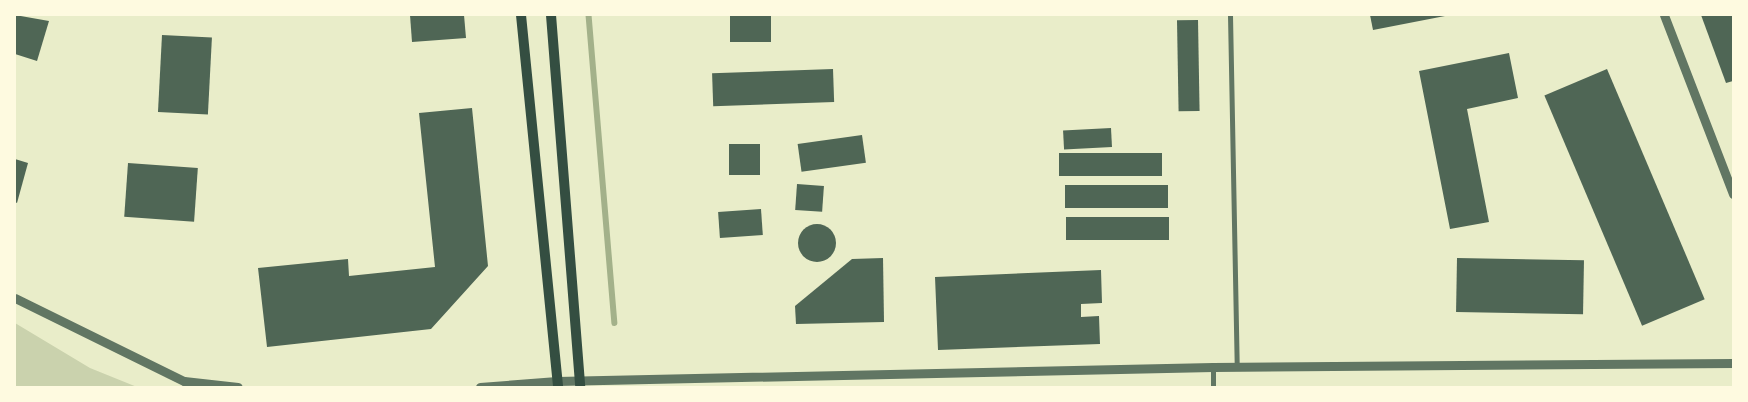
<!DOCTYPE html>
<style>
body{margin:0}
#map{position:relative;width:1748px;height:402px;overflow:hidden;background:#e9edc9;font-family:"Roboto Condensed",sans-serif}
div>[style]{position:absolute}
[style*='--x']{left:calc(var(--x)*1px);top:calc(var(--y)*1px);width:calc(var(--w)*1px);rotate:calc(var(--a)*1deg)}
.green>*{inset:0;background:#cad2ad}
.stream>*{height:5.5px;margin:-2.75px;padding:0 2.75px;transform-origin:2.75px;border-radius:2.75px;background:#a3b18a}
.building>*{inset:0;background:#4f6655;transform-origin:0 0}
.round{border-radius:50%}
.minor>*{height:5px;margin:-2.5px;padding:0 2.5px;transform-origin:2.5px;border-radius:2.5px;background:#617663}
.tertiary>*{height:9px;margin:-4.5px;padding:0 4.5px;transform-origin:4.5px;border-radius:4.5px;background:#617663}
.secondary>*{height:10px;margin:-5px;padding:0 5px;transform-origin:5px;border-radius:5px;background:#344e41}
span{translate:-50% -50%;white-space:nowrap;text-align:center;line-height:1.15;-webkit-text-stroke:5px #fefae0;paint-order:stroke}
.frame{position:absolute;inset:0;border:16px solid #fefae0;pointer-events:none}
</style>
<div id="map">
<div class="green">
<i style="clip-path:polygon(15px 323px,90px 368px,137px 387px,15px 387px)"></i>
</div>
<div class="stream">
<i style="--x:589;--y:15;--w:309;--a:85.2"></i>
</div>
<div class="building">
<i style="clip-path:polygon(15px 15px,49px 21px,37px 61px,15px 54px)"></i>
<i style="clip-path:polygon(410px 15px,464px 15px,466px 38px,412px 42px)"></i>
<i style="left:730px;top:15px;width:41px;height:27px"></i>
<i style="clip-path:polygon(1370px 15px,1445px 15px,1445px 16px,1373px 30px)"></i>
<i style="clip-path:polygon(1701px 15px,1733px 15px,1733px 81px,1726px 83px)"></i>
<i style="left:1198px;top:20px;width:91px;height:21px;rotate:89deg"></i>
<i style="left:162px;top:35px;width:50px;height:77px;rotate:3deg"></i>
<i style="clip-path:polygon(1509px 53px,1518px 98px,1467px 109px,1489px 222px,1450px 229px,1419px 71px)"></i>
<i style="left:833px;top:69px;width:33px;height:121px;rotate:88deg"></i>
<i style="left:1607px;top:69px;width:250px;height:68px;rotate:67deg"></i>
<i style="clip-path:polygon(472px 108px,488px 266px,431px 329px,267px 347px,258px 268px,348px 259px,349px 276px,435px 267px,419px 113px)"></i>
<i style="left:1111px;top:128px;width:19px;height:48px;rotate:87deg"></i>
<i style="left:862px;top:135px;width:28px;height:65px;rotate:82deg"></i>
<i style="left:729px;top:144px;width:31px;height:31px"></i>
<i style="left:1162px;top:153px;width:23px;height:103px;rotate:90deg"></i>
<i style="clip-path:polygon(15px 159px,28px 163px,17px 203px,15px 202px)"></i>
<i style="left:128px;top:163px;width:70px;height:54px;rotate:4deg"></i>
<i style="left:797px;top:184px;width:27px;height:26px;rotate:4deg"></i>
<i style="left:1168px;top:185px;width:23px;height:103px;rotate:90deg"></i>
<i style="left:761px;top:209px;width:26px;height:43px;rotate:86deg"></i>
<i style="left:1169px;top:217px;width:23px;height:103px;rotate:90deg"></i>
<i class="round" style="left:798px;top:224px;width:38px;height:38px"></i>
<i style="clip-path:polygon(883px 258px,884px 322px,796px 324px,795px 306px,852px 259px)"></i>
<i style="left:1457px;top:258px;width:127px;height:54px;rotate:1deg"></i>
<i style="clip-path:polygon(1101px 270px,1102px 303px,1081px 304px,1081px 317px,1099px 316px,1100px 344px,938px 350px,935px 277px)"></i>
</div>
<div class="minor">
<i style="--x:1230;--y:15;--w:352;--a:88.9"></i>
<i style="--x:1213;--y:367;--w:20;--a:90"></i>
</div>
<div class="tertiary">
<i style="--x:1664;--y:15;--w:192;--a:68.9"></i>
<i style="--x:15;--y:298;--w:188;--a:26.2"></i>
<i style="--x:184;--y:381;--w:54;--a:6.3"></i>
<i style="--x:480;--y:387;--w:77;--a:-4.5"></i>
<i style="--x:557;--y:381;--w:656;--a:-1.22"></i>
<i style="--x:1213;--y:367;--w:520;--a:-0.44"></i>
</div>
<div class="secondary">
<i style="--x:521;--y:15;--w:374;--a:84.3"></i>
<i style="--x:551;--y:15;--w:373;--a:85.5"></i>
</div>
<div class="frame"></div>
</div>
